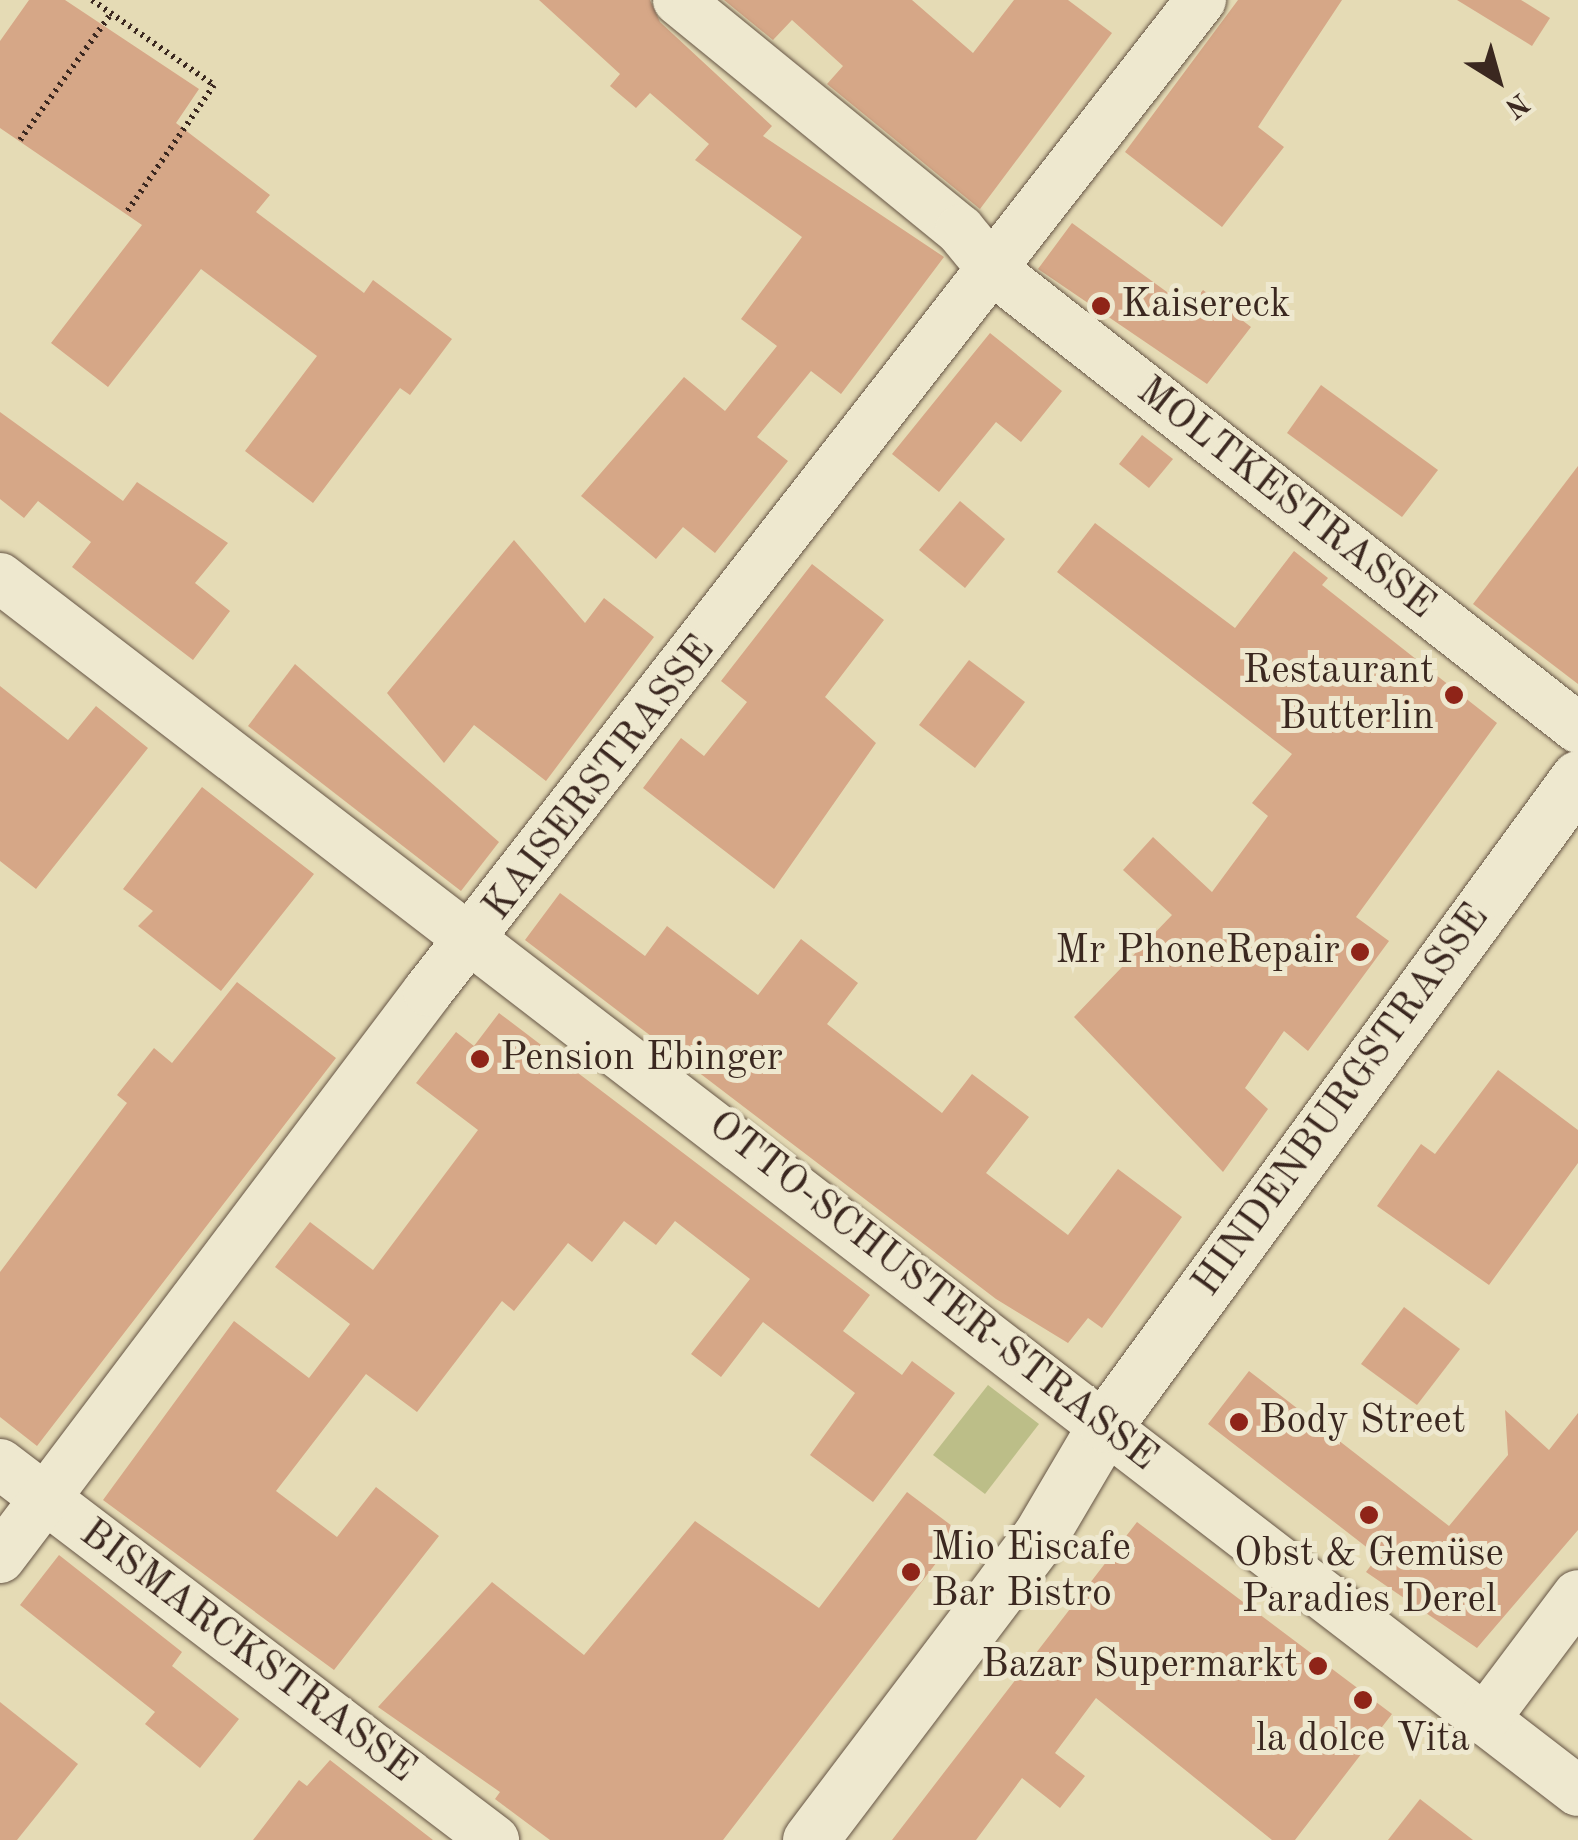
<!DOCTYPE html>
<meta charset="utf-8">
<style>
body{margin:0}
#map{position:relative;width:1578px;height:1840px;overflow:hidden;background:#e5dbb5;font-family:"Old Standard TT",serif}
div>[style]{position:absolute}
.green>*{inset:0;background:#bcbe88}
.building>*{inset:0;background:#d6a787}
.path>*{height:6px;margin-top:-3px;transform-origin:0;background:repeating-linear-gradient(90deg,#3b2820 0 2.5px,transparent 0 7.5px)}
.roads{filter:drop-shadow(0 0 2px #665545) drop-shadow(0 0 2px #665545)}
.minor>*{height:50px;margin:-25px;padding:0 25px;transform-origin:25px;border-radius:25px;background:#eee8cf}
.secondary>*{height:55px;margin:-27.5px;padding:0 27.5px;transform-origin:27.5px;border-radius:27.5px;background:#eee8cf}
.dots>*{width:28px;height:28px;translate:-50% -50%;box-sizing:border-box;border:5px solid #eee8cf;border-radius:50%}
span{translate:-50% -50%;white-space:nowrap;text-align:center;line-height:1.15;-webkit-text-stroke:10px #eee8cf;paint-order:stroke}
.poi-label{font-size:40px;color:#3b2820}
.left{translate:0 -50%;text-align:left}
.right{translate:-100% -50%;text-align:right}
.street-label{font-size:40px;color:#3b2820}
.north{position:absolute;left:1448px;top:30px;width:100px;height:100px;-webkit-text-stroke:8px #eee8cf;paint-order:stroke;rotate:143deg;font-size:28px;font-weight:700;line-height:40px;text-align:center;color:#3b2820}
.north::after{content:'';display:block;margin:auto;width:35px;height:45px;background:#3b2820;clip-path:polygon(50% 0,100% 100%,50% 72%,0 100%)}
</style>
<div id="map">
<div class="green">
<div style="clip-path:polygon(988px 1385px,1039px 1424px,985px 1494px,933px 1455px)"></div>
</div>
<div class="building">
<div style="clip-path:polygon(29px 0,65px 0,199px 89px,176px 123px,270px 195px,256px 212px,364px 293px,373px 280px,452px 339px,410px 395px,400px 388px,313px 503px,245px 451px,317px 356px,201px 269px,108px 387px,51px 343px,142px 225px,0 128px,0 41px)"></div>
<div style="clip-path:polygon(539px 0,650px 0,660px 22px,772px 126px,763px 136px,944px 257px,841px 394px,811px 371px,757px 437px,788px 461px,715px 553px,683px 527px,656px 559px,581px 496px,684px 377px,725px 411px,777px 346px,741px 319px,802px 237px,695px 160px,709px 144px,650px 93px,636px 108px,610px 86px,620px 74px)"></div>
<div style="clip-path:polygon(724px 0,912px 0,973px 53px,1014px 0,1068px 0,1112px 33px,980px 209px,827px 84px,843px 66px,792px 20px,773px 40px)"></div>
<div style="clip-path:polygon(1238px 0,1342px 0,1258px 127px,1284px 147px,1222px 227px,1125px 152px)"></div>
<div style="clip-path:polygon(1457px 0,1521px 0,1550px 18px,1532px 46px)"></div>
<div style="clip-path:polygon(1072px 223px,1189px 308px,1203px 290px,1251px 327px,1207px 384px,1038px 269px)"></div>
<div style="clip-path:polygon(990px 333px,1062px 391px,1021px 442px,996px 422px,939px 492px,892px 454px)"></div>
<div style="clip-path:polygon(1321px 385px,1438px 470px,1402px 517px,1287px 433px)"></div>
<div style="clip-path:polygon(0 412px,123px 501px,137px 482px,228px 543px,195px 583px,230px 611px,193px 660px,72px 567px,91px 542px,38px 501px,24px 518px,0 499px)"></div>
<div style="clip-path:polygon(1142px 435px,1173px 459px,1149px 488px,1119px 464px)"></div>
<div style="clip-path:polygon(1578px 466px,1578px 684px,1473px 604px)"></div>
<div style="clip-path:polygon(960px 501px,1005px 539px,965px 588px,919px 550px)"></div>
<div style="clip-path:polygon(1095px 523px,1235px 628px,1294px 551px,1328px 578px,1322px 585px,1497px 723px,1356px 917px,1389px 941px,1308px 1051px,1284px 1031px,1245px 1088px,1268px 1109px,1223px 1172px,1074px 1017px,1172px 915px,1123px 870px,1153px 837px,1212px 892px,1268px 816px,1252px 803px,1292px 754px,1057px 572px)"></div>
<div style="clip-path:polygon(514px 540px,585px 623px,604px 598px,654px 637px,546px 781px,474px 725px,444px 763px,387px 693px)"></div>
<div style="clip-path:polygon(812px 564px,884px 620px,825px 697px,876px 743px,774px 889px,643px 788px,681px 738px,704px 756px,747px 702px,721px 681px)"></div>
<div style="clip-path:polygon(969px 660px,1025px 702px,975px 768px,919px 725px)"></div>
<div style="clip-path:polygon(295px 664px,499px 842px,461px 891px,248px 726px)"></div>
<div style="clip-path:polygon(0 686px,68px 740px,96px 706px,148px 748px,36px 889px,0 861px)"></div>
<div style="clip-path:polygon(202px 787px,314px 874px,221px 991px,138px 926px,153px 911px,123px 889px)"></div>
<div style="clip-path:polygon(560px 893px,645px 956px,667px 926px,758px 995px,801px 939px,858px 983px,827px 1024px,942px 1113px,972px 1074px,1029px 1117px,986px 1173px,1068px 1235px,1118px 1169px,1182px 1217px,1102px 1328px,1088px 1318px,1068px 1343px,996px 1299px,525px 940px)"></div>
<div style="clip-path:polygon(237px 982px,336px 1058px,37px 1446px,0 1417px,0 1272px,127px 1103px,117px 1095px,154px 1048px,172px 1063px)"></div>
<div style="clip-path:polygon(499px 1013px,870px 1295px,843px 1331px,902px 1375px,912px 1361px,955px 1393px,873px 1502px,810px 1455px,855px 1393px,763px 1322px,721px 1377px,691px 1354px,750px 1279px,675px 1221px,656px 1245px,624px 1221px,592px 1262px,568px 1243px,514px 1311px,502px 1301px,417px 1412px,366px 1374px,276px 1491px,337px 1537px,376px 1487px,439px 1536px,334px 1670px,103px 1500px,234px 1321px,309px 1378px,350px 1324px,275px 1267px,310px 1222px,373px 1270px,478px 1130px,416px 1083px,456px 1032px,474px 1046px)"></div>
<div style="clip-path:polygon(1498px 1070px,1578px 1130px,1578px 1163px,1489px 1285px,1377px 1206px,1421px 1144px,1435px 1154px)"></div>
<div style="clip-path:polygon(1404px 1307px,1460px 1349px,1417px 1405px,1361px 1364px)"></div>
<div style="clip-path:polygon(1249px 1371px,1449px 1526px,1508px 1455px,1505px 1410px,1549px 1450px,1578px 1413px,1578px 1530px,1477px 1648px,1366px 1572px,1378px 1556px,1208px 1424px)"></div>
<div style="clip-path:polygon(907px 1492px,960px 1532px,723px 1840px,550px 1840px,495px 1799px,500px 1792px,378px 1707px,492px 1582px,584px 1655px,695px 1521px,819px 1608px)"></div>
<div style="clip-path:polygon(1137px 1522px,1392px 1714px,1295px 1840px,1272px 1840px,1096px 1698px,1055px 1753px,1085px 1776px,1060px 1808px,1022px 1778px,976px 1840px,892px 1840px)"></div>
<div style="clip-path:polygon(59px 1555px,182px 1652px,172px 1666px,239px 1719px,200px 1768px,145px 1724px,155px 1712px,20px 1605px)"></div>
<div style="clip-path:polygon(0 1702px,78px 1764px,17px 1840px,0 1840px)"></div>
<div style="clip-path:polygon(330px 1760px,433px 1840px,253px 1840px,299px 1780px,307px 1786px)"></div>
<div style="clip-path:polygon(1420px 1799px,1473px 1840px,1388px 1840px)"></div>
</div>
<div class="path">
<div style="left:92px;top:0;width:149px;rotate:34.9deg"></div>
<div style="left:214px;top:85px;width:155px;rotate:124.5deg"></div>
<div style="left:20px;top:140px;width:155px;rotate:-54.2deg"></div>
</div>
<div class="roads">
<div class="minor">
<div style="left:678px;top:0;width:364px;rotate:39.2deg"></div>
<div style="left:960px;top:230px;width:52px;rotate:50.5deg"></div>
<div style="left:993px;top:270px;width:743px;rotate:38.06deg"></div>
<div style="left:0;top:578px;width:1990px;rotate:37.55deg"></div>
<div style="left:0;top:1464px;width:621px;rotate:37.28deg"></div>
<div style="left:0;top:1558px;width:710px;rotate:-52.95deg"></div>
<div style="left:428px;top:991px;width:1257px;rotate:-52.05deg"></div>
<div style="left:1484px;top:1720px;width:156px;rotate:-53.1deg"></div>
</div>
<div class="secondary">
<div style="left:810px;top:1840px;width:381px;rotate:-52.9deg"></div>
<div style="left:1040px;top:1536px;width:130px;rotate:-59.5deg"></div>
<div style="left:1106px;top:1424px;width:800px;rotate:-53.85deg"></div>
</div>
</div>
<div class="dots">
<div style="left:1101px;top:306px;background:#8f2418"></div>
<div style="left:1454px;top:695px;background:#8f2418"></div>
<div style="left:1360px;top:952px;background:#8f2418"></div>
<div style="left:480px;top:1059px;background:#8f2418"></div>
<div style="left:1239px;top:1422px;background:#8f2418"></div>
<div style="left:1369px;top:1515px;background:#8f2418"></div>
<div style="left:911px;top:1572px;background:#8f2418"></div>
<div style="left:1318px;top:1666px;background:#8f2418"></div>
<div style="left:1363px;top:1700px;background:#8f2418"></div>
</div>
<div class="poi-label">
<span class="left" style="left:1121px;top:306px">Kaisereck</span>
<span class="right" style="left:1434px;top:695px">Restaurant<br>Butterlin</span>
<span class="right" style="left:1340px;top:952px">Mr PhoneRepair</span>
<span class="left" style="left:500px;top:1059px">Pension Ebinger</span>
<span class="left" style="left:1259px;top:1422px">Body Street</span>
<span class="left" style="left:931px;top:1572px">Mio Eiscafe<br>Bar Bistro</span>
<span style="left:1369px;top:1578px">Obst &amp; Gemüse<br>Paradies Derel</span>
<span class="right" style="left:1298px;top:1666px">Bazar Supermarkt</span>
<span style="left:1363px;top:1740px">la dolce Vita</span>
</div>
<div class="street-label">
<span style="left:1285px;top:499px;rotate:38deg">MOLTKESTRASSE</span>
<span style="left:600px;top:779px;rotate:-52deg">KAISERSTRASSE</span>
<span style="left:1342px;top:1101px;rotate:-54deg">HINDENBURGSTRASSE</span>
<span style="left:932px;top:1292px;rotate:38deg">OTTO-SCHUSTER-STRASSE</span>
<span style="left:247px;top:1652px;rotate:37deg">BISMARCKSTRASSE</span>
</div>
<div class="north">N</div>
</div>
